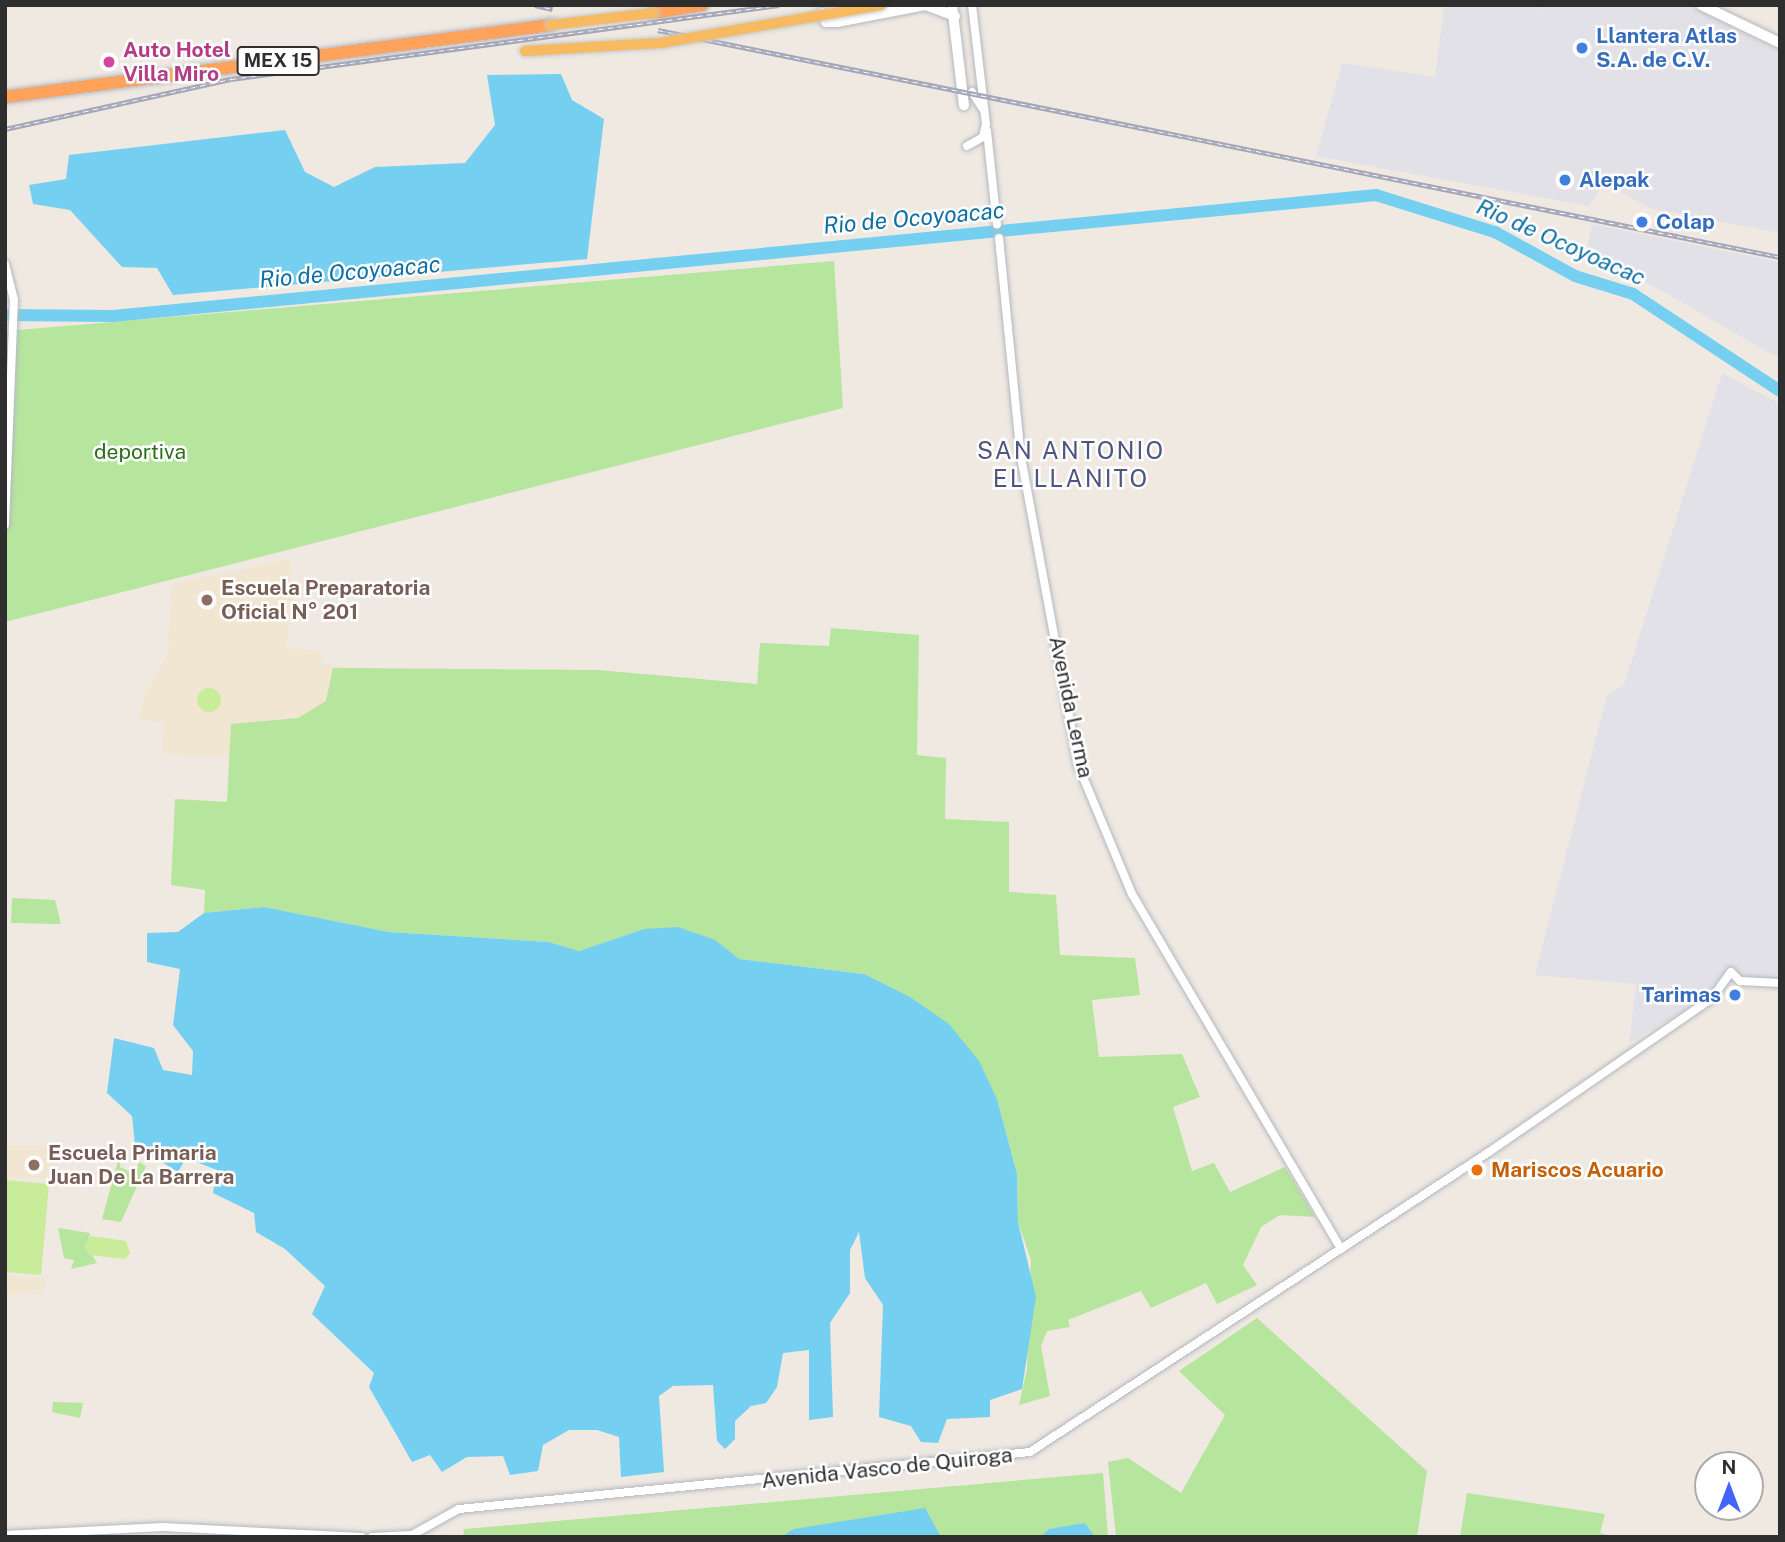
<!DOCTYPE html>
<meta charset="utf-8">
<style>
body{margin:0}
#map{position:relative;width:1785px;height:1542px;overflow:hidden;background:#efe9e1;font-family:"Public Sans",sans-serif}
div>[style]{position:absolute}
.industrial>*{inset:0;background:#e3e1e8}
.education>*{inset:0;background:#f0e6d1}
.green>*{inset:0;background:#b6e59e}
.pitch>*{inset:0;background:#c9ec9a}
.round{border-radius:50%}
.water>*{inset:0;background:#75cff0}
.river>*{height:12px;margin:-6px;padding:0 6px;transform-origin:6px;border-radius:6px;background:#75cff0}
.roads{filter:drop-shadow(0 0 2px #b4b7c1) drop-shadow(0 0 2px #b4b7c1)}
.tertiary>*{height:8px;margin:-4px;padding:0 4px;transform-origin:4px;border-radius:4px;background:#fff}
.secondary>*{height:10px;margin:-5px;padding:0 5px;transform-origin:5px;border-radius:5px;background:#fff}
.motorway>*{height:12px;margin:-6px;padding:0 6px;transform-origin:6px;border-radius:6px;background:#ffa35c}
.rail>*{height:4.5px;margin-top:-2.25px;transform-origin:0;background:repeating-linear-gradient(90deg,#fff 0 5px,#a3a6b8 0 10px);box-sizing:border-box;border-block:2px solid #a3a6b8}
.bridges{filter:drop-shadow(0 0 2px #c9c9c9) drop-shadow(0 0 2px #c9c9c9)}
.trunk-bridge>*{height:10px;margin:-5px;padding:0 5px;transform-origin:5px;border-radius:5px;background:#f8ba60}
.dots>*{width:19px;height:19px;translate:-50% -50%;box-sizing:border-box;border:4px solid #fff;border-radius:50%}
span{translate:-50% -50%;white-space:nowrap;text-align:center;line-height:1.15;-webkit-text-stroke:5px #fff;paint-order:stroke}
.shield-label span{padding:2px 5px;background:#fff;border:2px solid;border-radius:5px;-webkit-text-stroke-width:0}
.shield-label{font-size:19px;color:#2e2e2e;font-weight:700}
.shop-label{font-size:21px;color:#366cbe;font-weight:700}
.left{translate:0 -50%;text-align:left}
.right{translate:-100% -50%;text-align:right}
.hotel-label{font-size:21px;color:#b23c85;font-weight:700}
.park-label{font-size:21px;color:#2c6e1b}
.education-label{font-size:21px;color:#785e54;font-weight:700}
.street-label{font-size:21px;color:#2e2e2e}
.food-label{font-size:21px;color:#c56008;font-weight:700}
.water-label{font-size:23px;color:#0d6fa3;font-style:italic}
.quarter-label{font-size:24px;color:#4d5680;letter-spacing:2px}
.frame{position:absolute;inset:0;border:7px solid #2e2e2e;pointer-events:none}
.north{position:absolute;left:1694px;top:1451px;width:70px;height:70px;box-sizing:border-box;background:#fff;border:2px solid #ababab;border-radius:50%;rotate:0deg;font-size:19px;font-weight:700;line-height:28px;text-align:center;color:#2e2e2e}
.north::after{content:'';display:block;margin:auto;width:24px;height:32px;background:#4264fb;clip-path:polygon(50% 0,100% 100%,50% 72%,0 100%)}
</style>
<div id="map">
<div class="industrial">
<div style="clip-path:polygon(1539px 5px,1543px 19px,1540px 5px,1687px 5px,1780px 51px,1780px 233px,1649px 208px,1605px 182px,1589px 206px,1316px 156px,1342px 63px,1435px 77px,1444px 7px)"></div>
<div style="clip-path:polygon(1592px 224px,1780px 262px,1780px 359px,1657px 288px,1585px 259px)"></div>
<div style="clip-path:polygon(1722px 373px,1780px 404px,1780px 979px,1738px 979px,1629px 1043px,1636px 984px,1535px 975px,1607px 695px,1624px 685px)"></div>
</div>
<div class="education">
<div style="clip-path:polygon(290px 559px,293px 601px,285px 648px,320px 651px,321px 665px,348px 666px,346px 720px,415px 878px,175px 799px,227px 802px,229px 758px,163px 754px,164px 721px,140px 720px,143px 699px,168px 654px,172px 584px)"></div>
<div style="clip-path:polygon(5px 1146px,54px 1146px,55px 1178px,5px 1177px)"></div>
<div style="clip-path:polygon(5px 1276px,45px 1278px,44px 1294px,5px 1293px)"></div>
</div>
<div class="green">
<div style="clip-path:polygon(834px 261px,843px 408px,5px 622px,6px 331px)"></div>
<div style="clip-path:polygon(831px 628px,919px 635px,917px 755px,946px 758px,945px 819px,1009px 822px,1009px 892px,1056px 895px,1060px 955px,1135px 958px,1140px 995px,1092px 1000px,1099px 1057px,1182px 1054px,1200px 1097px,1173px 1107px,1192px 1171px,1214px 1163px,1230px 1192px,1285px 1167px,1315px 1217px,1280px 1215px,1261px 1227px,1243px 1265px,1257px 1285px,1217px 1304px,1206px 1283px,1151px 1308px,1141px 1291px,1068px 1320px,1070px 1327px,1047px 1331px,1041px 1346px,1050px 1396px,1019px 1405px,1027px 1369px,1031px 1260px,1018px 1222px,1017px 1174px,997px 1099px,864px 974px,739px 959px,644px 929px,579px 951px,549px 942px,389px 932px,264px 907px,204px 913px,205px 890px,171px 885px,175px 799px,227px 802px,231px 724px,298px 718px,326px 701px,333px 668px,598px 670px,757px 684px,760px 643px,829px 646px)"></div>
<div style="clip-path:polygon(12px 898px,55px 900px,61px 924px,11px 923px)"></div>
<div style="clip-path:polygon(120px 1154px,120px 1167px,134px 1174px,139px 1162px,146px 1166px,121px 1222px,102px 1219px)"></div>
<div style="clip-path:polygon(58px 1228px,90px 1233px,86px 1246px,97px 1263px,71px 1269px,74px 1260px,64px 1258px)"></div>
<div style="clip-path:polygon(1257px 1318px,1427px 1471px,1417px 1537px,1116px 1537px,1108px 1462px,1128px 1458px,1181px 1493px,1225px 1415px,1179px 1371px)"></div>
<div style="clip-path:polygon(53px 1402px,83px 1403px,80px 1418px,52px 1412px)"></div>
<div style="clip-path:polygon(1103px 1473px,1108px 1537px,463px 1537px,464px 1529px)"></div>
<div style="clip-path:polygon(1467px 1493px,1605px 1514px,1600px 1533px,1614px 1537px,1460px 1537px)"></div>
</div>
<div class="pitch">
<div class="round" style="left:197px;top:688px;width:24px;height:24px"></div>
<div style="clip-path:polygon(5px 1180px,49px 1184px,41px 1275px,5px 1272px)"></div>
<div style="clip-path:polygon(90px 1236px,126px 1241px,130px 1253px,125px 1259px,89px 1255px,84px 1246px)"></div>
</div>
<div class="water">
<div style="clip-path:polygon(561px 74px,572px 100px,604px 119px,587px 259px,173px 295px,157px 268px,122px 267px,70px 210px,33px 204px,29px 185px,66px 179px,69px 155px,285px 130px,305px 172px,334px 187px,375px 167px,465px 163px,495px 125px,487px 75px)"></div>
<div style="clip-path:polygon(264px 907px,389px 932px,549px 942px,579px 951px,644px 929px,678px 927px,715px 940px,739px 959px,864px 974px,910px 997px,949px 1024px,979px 1061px,997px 1099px,1017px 1174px,1018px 1222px,1036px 1297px,1022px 1389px,990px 1400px,990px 1417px,947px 1419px,938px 1443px,921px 1442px,911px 1426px,879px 1417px,883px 1305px,865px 1278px,859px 1232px,850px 1250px,850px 1293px,830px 1323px,833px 1417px,809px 1420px,809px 1350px,783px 1353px,777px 1387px,766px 1403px,751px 1406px,735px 1421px,735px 1439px,725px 1449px,717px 1441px,713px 1385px,673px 1386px,659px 1396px,664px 1472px,621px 1477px,619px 1437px,597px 1430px,569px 1430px,543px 1445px,538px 1471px,510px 1475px,503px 1456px,467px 1457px,442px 1472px,430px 1455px,412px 1462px,369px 1387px,374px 1373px,312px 1314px,325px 1286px,285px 1249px,256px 1232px,254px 1213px,213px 1193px,217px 1170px,186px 1158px,178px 1172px,135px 1145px,132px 1116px,107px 1093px,114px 1038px,154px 1048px,163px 1070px,192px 1075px,193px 1051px,173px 1025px,180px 969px,147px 962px,147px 933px,178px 932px,204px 913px)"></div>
<div style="clip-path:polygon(925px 1508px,941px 1537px,781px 1537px,794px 1529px)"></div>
<div style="clip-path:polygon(1085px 1523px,1095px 1537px,1041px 1537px,1049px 1529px)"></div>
</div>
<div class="river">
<div style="left:5px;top:315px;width:108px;rotate:0.5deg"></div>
<div style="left:113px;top:316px;width:1269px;rotate:-5.47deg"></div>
<div style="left:1376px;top:195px;width:125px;rotate:17.3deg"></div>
<div style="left:1495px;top:232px;width:91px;rotate:28.8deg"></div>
<div style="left:1575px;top:276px;width:61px;rotate:17.2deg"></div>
<div style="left:1633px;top:294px;width:176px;rotate:33.4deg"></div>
</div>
<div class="roads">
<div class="tertiary">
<div style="left:972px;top:92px;width:20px;rotate:57deg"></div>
<div style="left:987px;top:131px;width:94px;rotate:83.9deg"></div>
<div style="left:967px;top:146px;width:18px;rotate:-29deg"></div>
<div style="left:983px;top:137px;width:13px;rotate:-77deg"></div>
<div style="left:986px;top:124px;width:120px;rotate:-96.7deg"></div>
<div style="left:999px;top:238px;width:220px;rotate:84.3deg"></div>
<div style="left:1021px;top:457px;width:313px;rotate:79.5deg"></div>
<div style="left:1078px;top:765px;width:140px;rotate:67.3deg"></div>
<div style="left:1132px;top:894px;width:412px;rotate:59.5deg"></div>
<div style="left:5px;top:264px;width:37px;rotate:76deg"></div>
<div style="left:14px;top:300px;width:225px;rotate:92.3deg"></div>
<div style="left:5px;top:1535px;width:158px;rotate:-2.9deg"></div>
<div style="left:163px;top:1527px;width:199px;rotate:2.9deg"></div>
<div style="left:372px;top:1537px;width:40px;rotate:-2.9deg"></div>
<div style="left:412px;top:1535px;width:54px;rotate:-29deg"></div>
<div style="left:459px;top:1509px;width:574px;rotate:-5.7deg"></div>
<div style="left:1030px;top:1452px;width:548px;rotate:-33.17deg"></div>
<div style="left:1489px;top:1152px;width:271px;rotate:-34.6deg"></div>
<div style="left:1712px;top:998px;width:32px;rotate:-54deg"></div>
<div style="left:1731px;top:972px;width:13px;rotate:45deg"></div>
<div style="left:1740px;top:981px;width:40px;rotate:2.9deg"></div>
</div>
<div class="secondary">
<div style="left:952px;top:5px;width:101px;rotate:83.2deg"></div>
<div style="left:1701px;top:5px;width:88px;rotate:25.7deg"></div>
<div style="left:822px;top:13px;width:10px;rotate:66deg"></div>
<div style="left:826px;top:22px;width:11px"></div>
<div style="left:837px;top:22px;width:91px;rotate:-10.8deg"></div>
<div style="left:926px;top:5px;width:31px;rotate:21deg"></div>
</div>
<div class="motorway">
<div style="left:653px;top:13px;width:50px;rotate:-9.3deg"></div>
<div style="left:5px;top:97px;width:551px;rotate:-7.51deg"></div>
</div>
</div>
<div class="rail">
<div style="left:535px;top:5px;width:18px;rotate:13deg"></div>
<div style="left:658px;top:30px;width:1145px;rotate:11.44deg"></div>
<div style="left:5px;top:129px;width:231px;rotate:-12.5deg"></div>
<div style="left:231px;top:79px;width:553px;rotate:-7.69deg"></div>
</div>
<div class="bridges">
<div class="trunk-bridge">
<div style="left:551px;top:25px;width:103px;rotate:-6.7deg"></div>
<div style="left:525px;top:51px;width:136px;rotate:-3.4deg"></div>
<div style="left:661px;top:43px;width:223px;rotate:-9.8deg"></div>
</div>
</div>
<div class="dots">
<div style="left:1582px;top:48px;background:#3f7fe0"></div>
<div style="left:109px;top:62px;background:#d1479c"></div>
<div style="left:1565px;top:180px;background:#3f7fe0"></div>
<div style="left:1642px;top:222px;background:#3f7fe0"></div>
<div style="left:207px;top:600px;background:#8d6e63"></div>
<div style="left:1735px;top:995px;background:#3f7fe0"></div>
<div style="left:34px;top:1165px;background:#8d6e63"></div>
<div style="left:1477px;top:1170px;background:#e8710a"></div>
</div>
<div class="shield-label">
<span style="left:278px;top:61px">MEX 15</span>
</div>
<div class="shop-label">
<span class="left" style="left:1596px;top:48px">Llantera Atlas<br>S.A. de C.V.</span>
<span class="left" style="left:1579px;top:180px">Alepak</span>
<span class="left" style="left:1656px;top:222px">Colap</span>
<span class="right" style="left:1721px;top:995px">Tarimas</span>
</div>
<div class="hotel-label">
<span class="left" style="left:123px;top:62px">Auto Hotel<br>Villa Miro</span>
</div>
<div class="park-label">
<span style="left:140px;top:452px">deportiva</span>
</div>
<div class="education-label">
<span class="left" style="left:221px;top:600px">Escuela Preparatoria<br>Oficial N° 201</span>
<span class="left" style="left:48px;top:1165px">Escuela Primaria<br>Juan De La Barrera</span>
</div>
<div class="street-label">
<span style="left:1071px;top:707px;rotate:78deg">Avenida Lerma</span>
<span style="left:887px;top:1468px;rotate:-6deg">Avenida Vasco de Quiroga</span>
</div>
<div class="food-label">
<span class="left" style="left:1491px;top:1170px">Mariscos Acuario</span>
</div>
<div class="water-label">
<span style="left:914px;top:218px;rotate:-5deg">Rio de Ocoyoacac</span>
<span style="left:1561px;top:242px;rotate:24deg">Rio de Ocoyoacac</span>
<span style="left:350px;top:272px;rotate:-5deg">Rio de Ocoyoacac</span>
</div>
<div class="quarter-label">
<span style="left:1071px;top:465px">SAN ANTONIO<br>EL LLANITO</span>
</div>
<div class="frame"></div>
<div class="north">N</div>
</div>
